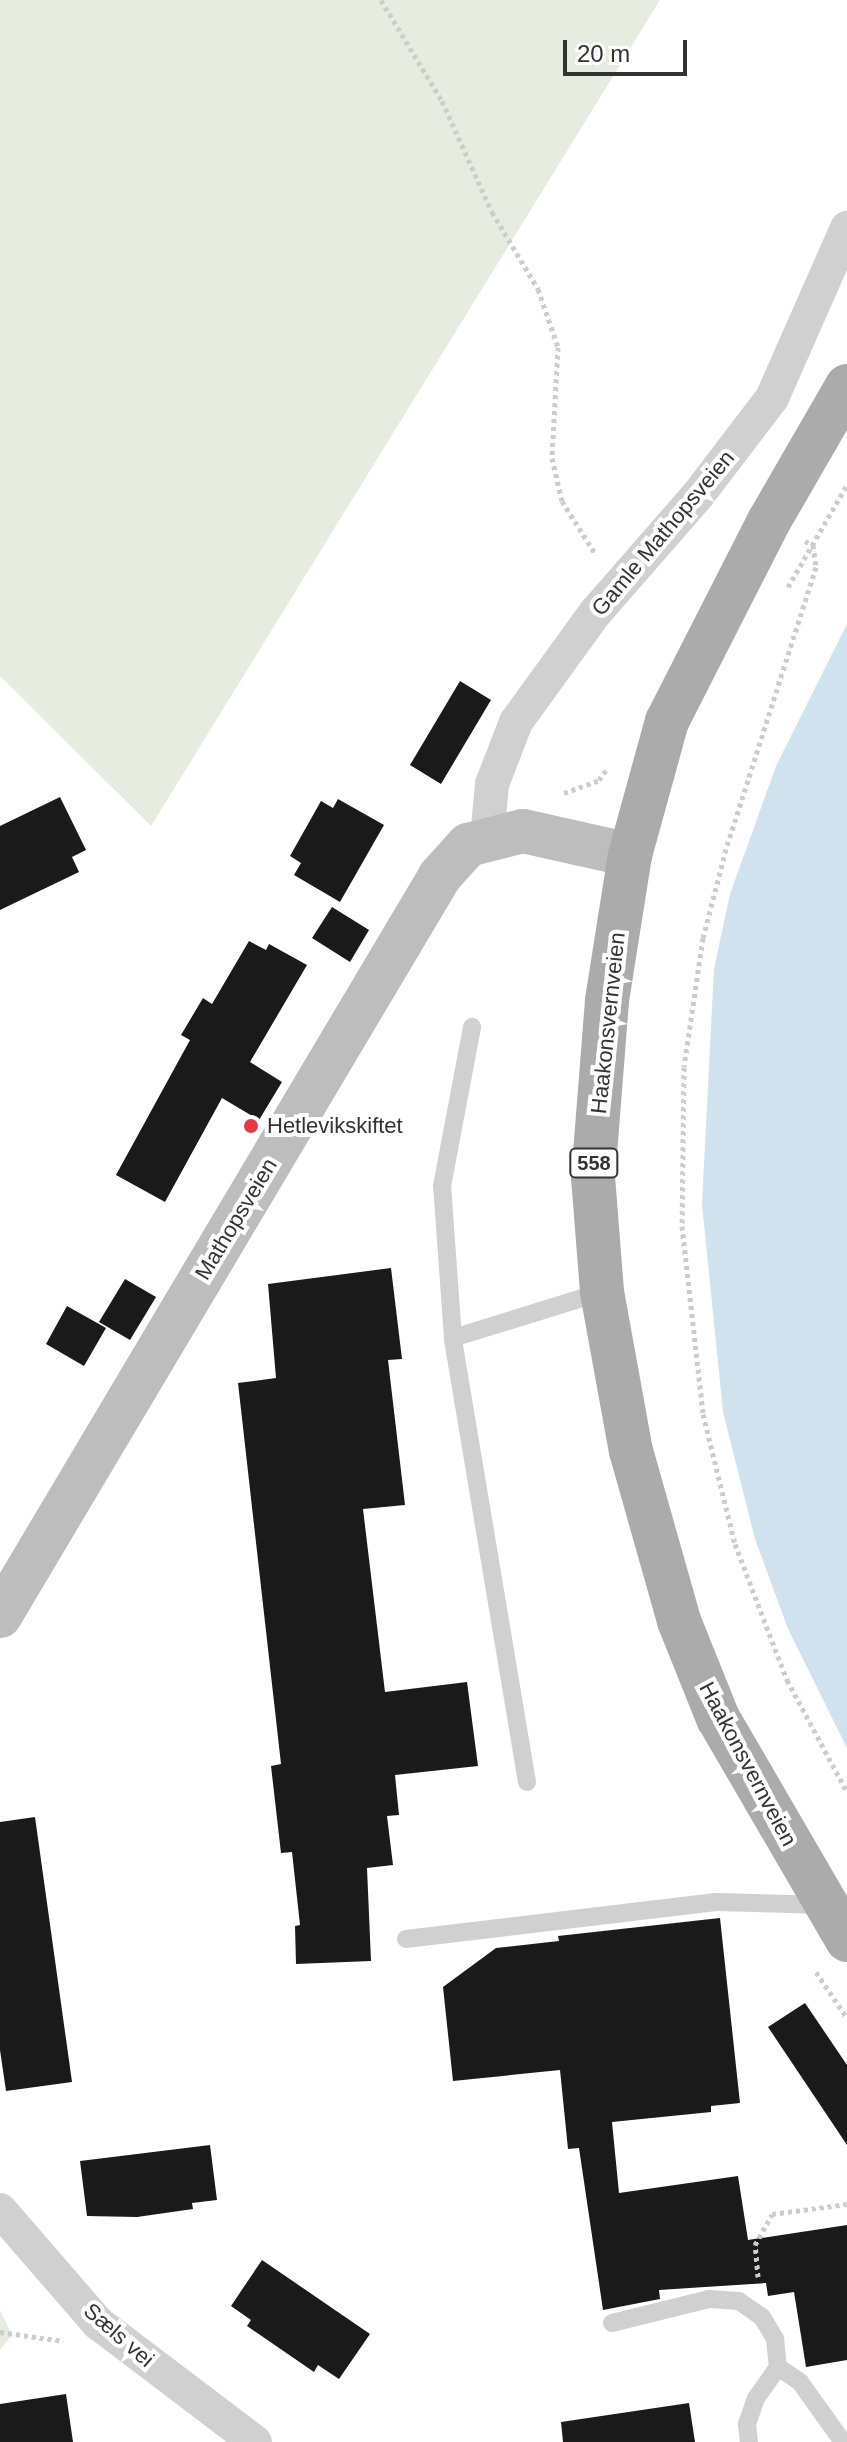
<!DOCTYPE html>
<meta charset="utf-8">
<style>
body{margin:0}
#map{position:relative;width:847px;height:2442px;overflow:hidden;background:#fff;font-family:Helvetica,sans-serif}
div>[style]{position:absolute}
.green>*{inset:0;background:#e6ecdf}
.water>*{inset:0;background:#cfe2ee}
.building>*{inset:0;background:#1a1a1a}
.path>*{height:5px;margin-top:-2.5px;transform-origin:0;background:repeating-linear-gradient(90deg,#cdcdcd 0 4px,transparent 0 8px)}
.lane>*{height:18px;margin:-9px;padding:0 9px;transform-origin:9px;border-radius:9px;background:#d0d0d0}
.street>*{height:34px;margin:-17px;padding:0 17px;transform-origin:17px;border-radius:17px;background:#d0d0d0}
.secondary>*{height:44px;margin:-22px;padding:0 22px;transform-origin:22px;border-radius:22px;background:#bdbdbd}
.primary>*{height:44px;margin:-22px;padding:0 22px;transform-origin:22px;border-radius:22px;background:#ababab}
.dots>*{width:22px;height:22px;translate:-50% -50%;box-sizing:border-box;border:4px solid #fff;border-radius:50%}
span{translate:-50% -50%;white-space:nowrap;text-align:center;line-height:1.15;-webkit-text-stroke:8px #fff;paint-order:stroke}
.shield-label span{padding:2px 6px;background:#fff;border:2px solid;border-radius:6px;-webkit-text-stroke-width:0}
.shield-label{font-size:20px;color:#333;font-weight:700}
.street-label{font-size:22px;color:#333}
.poi-label{font-size:22px;color:#333}
.left{translate:0 -50%;text-align:left}
.scale{position:absolute;left:563px;top:40px;width:124px;height:36px;box-sizing:border-box;border:4px solid #333;border-top:0;padding-left:10px;font-size:24px;line-height:28px;white-space:nowrap;color:#333;-webkit-text-stroke:6px #fff;paint-order:stroke}
</style>
<div id="map">
<div class="green">
<div style="clip-path:polygon(0 0,660px 0,151px 826px,0 676px)"></div>
<div style="clip-path:polygon(0 2310px,12px 2335px,0 2350px)"></div>
</div>
<div class="water">
<div style="clip-path:polygon(847px 624px,847px 1748px,788px 1629px,755px 1539px,723px 1412px,702px 1204px,714px 969px,730px 894px,776px 766px)"></div>
</div>
<div class="building">
<div style="clip-path:polygon(460px 681px,491px 700px,441px 784px,410px 765px)"></div>
<div style="clip-path:polygon(60px 797px,86px 850px,72px 857px,79px 872px,0 910px,0 826px)"></div>
<div style="clip-path:polygon(338px 799px,384px 825px,340px 902px,294px 875px,301px 863px,290px 856px,321px 801px,333px 808px)"></div>
<div style="clip-path:polygon(332px 907px,369px 930px,350px 962px,312px 938px)"></div>
<div style="clip-path:polygon(249px 941px,266px 950px,269px 944px,307px 965px,250px 1062px,282px 1082px,259px 1120px,222px 1098px,165px 1202px,116px 1175px,190px 1040px,181px 1035px,203px 998px,212px 1004px)"></div>
<div style="clip-path:polygon(391px 1268px,402px 1359px,388px 1360px,405px 1505px,363px 1509px,385px 1692px,467px 1682px,478px 1766px,395px 1775px,399px 1815px,387px 1816px,393px 1865px,367px 1868px,371px 1961px,296px 1964px,295px 1926px,300px 1925px,292px 1852px,281px 1853px,271px 1766px,281px 1764px,238px 1383px,276px 1378px,268px 1284px)"></div>
<div style="clip-path:polygon(125px 1279px,156px 1297px,130px 1340px,99px 1322px)"></div>
<div style="clip-path:polygon(67px 1306px,106px 1328px,84px 1366px,46px 1344px)"></div>
<div style="clip-path:polygon(35px 1817px,72px 2082px,6px 2091px,0 2050px,0 1822px)"></div>
<div style="clip-path:polygon(720px 1918px,740px 2103px,711px 2106px,711px 2112px,612px 2122px,619px 2193px,738px 2176px,748px 2240px,847px 2225px,847px 2360px,806px 2367px,794px 2292px,768px 2296px,766px 2283px,659px 2290px,660px 2299px,603px 2310px,579px 2148px,568px 2149px,560px 2070px,453px 2081px,443px 1987px,496px 1948px,559px 1941px,558px 1936px)"></div>
<div style="clip-path:polygon(805px 2003px,847px 2065px,847px 2145px,768px 2027px)"></div>
<div style="clip-path:polygon(210px 2145px,217px 2200px,192px 2203px,193px 2209px,137px 2217px,87px 2216px,80px 2161px)"></div>
<div style="clip-path:polygon(262px 2260px,370px 2334px,339px 2379px,318px 2365px,314px 2372px,247px 2326px,251px 2320px,231px 2306px)"></div>
<div style="clip-path:polygon(66px 2394px,73px 2442px,0 2442px,0 2404px)"></div>
<div style="clip-path:polygon(689px 2403px,695px 2442px,563px 2442px,561px 2422px)"></div>
</div>
<div class="path">
<div style="left:381px;top:0;width:118px;rotate:58.9deg"></div>
<div style="left:442px;top:101px;width:122px;rotate:65.8deg"></div>
<div style="left:492px;top:212px;width:90px;rotate:59.1deg"></div>
<div style="left:538px;top:289px;width:61px;rotate:71deg"></div>
<div style="left:558px;top:347px;width:111px;rotate:93.1deg"></div>
<div style="left:552px;top:458px;width:44px;rotate:76.9deg"></div>
<div style="left:562px;top:501px;width:64px;rotate:57.8deg"></div>
<div style="left:805px;top:541px;width:9px;rotate:27deg"></div>
<div style="left:813px;top:545px;width:22px;rotate:82deg"></div>
<div style="left:816px;top:567px;width:296px;rotate:107.7deg"></div>
<div style="left:726px;top:849px;width:92px;rotate:104.5deg"></div>
<div style="left:703px;top:938px;width:130px;rotate:98.4deg"></div>
<div style="left:684px;top:1067px;width:159px;rotate:90.7deg"></div>
<div style="left:682px;top:1226px;width:189px;rotate:83.6deg"></div>
<div style="left:703px;top:1414px;width:134px;rotate:76.2deg"></div>
<div style="left:735px;top:1544px;width:146px;rotate:69.1deg"></div>
<div style="left:787px;top:1680px;width:127px;rotate:61.8deg"></div>
<div style="left:788px;top:587px;width:118px;rotate:-60deg"></div>
<div style="left:564px;top:793px;width:37px;rotate:-20deg"></div>
<div style="left:599px;top:780px;width:12px;rotate:-55deg"></div>
<div style="left:816px;top:1972px;width:55px;rotate:56deg"></div>
<div style="left:758px;top:2277px;width:32px;rotate:-95deg"></div>
<div style="left:755px;top:2245px;width:35px;rotate:-61deg"></div>
<div style="left:772px;top:2214px;width:76px;rotate:-7.6deg"></div>
<div style="left:0;top:2332px;width:64px;rotate:8.1deg"></div>
</div>
<div class="lane">
<div style="left:453px;top:1338px;width:152px;rotate:-94.1deg"></div>
<div style="left:442px;top:1186px;width:162px;rotate:-79.3deg"></div>
<div style="left:527px;top:1782px;width:450px;rotate:-99.5deg"></div>
<div style="left:453px;top:1338px;width:156px;rotate:-17.2deg"></div>
<div style="left:406px;top:1939px;width:312px;rotate:-6.8deg"></div>
<div style="left:716px;top:1902px;width:109px;rotate:1.6deg"></div>
<div style="left:612px;top:2323px;width:100px;rotate:-13.9deg"></div>
<div style="left:709px;top:2299px;width:30px;rotate:4deg"></div>
<div style="left:739px;top:2301px;width:28px;rotate:35deg"></div>
<div style="left:762px;top:2317px;width:26px;rotate:59deg"></div>
<div style="left:775px;top:2339px;width:28px;rotate:84deg"></div>
<div style="left:778px;top:2367px;width:38px;rotate:125deg"></div>
<div style="left:756px;top:2398px;width:28px;rotate:109deg"></div>
<div style="left:747px;top:2424px;width:18px;rotate:84deg"></div>
<div style="left:778px;top:2367px;width:27px;rotate:34deg"></div>
<div style="left:800px;top:2382px;width:74px;rotate:54.4deg"></div>
</div>
<div class="street">
<div style="left:487px;top:838px;width:54px;rotate:-84.7deg"></div>
<div style="left:492px;top:784px;width:66px;rotate:-68.8deg"></div>
<div style="left:516px;top:722px;width:135px;rotate:-54.1deg"></div>
<div style="left:595px;top:613px;width:157px;rotate:-48.9deg"></div>
<div style="left:698px;top:495px;width:122px;rotate:-52.7deg"></div>
<div style="left:772px;top:398px;width:186px;rotate:-66.2deg"></div>
<div style="left:0;top:2210px;width:150px;rotate:49.1deg"></div>
<div style="left:98px;top:2323px;width:197px;rotate:37.2deg"></div>
</div>
<div class="secondary">
<div style="left:0;top:1616px;width:861px;rotate:-59.26deg"></div>
<div style="left:440px;top:876px;width:42px;rotate:-47.9deg"></div>
<div style="left:468px;top:845px;width:57px;rotate:-14.3deg"></div>
<div style="left:523px;top:831px;width:110px;rotate:12.6deg"></div>
</div>
<div class="primary">
<div style="left:847px;top:386px;width:156px;rotate:120deg"></div>
<div style="left:769px;top:521px;width:225px;rotate:117deg"></div>
<div style="left:667px;top:721px;width:139px;rotate:105.4deg"></div>
<div style="left:630px;top:855px;width:148px;rotate:99deg"></div>
<div style="left:607px;top:1001px;width:177px;rotate:94.5deg"></div>
<div style="left:593px;top:1177px;width:115px;rotate:85.5deg"></div>
<div style="left:602px;top:1292px;width:162px;rotate:79.7deg"></div>
<div style="left:631px;top:1451px;width:177px;rotate:74.2deg"></div>
<div style="left:679px;top:1621px;width:105px;rotate:68.1deg"></div>
<div style="left:718px;top:1718px;width:257px;rotate:59.8deg"></div>
</div>
<div class="dots">
<div style="left:251px;top:1126px;background:#e63946"></div>
</div>
<div class="shield-label">
<span style="left:594px;top:1163px">558</span>
</div>
<div class="street-label">
<span style="left:663px;top:533px;rotate:-50deg">Gamle Mathopsveien</span>
<span style="left:608px;top:1023px;rotate:-84deg">Haakonsvernveien</span>
<span style="left:236px;top:1219px;rotate:-59deg">Mathopsveien</span>
<span style="left:748px;top:1764px;rotate:62deg">Haakonsvernveien</span>
<span style="left:119px;top:2335px;rotate:41deg">Sæls vei</span>
</div>
<div class="poi-label">
<span class="left" style="left:267px;top:1126px">Hetlevikskiftet</span>
</div>
<div class="scale">20 m</div>
</div>
